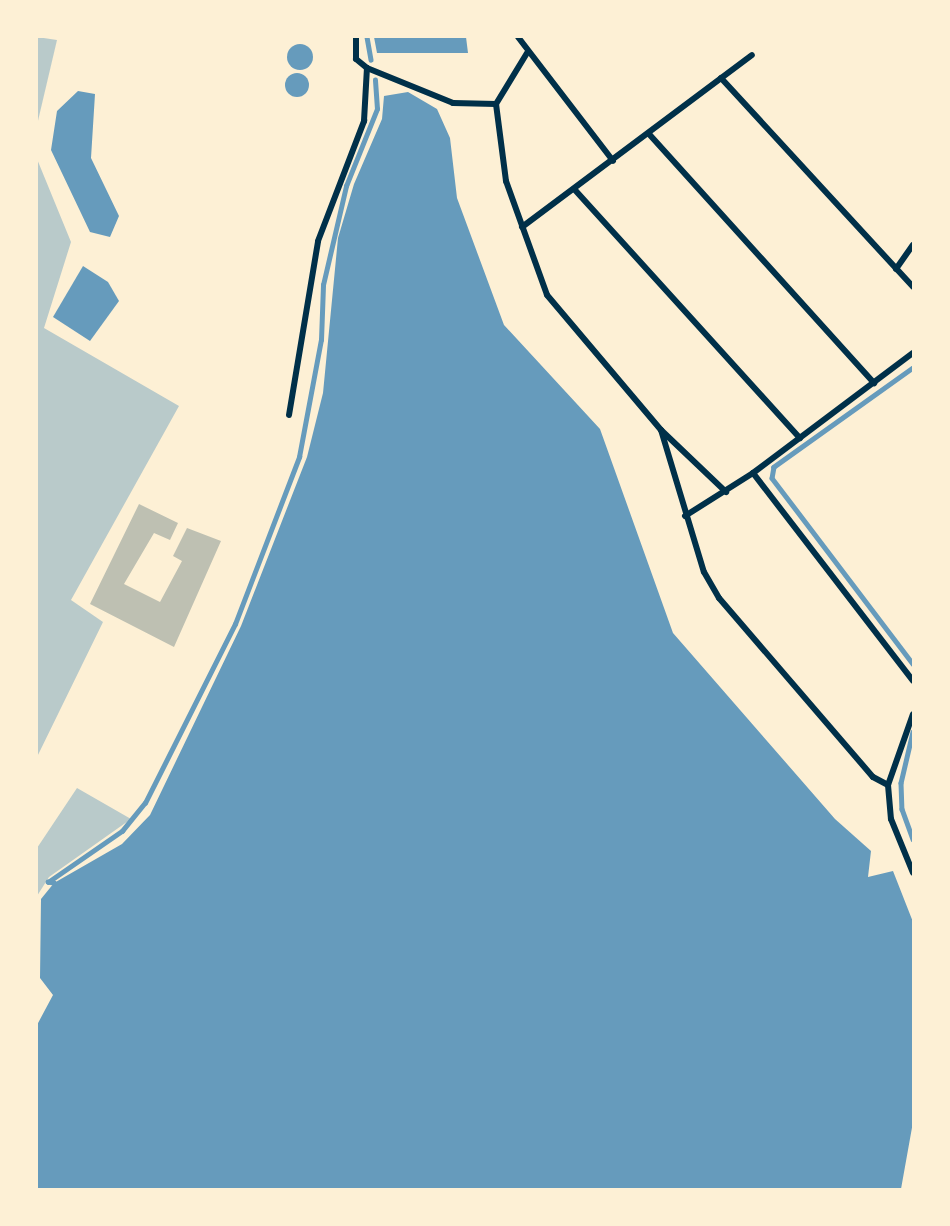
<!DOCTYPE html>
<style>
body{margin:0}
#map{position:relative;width:950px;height:1226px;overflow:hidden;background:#fdf0d5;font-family:"Source Sans 3",sans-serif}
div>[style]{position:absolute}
.green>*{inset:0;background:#b9caca}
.water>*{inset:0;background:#669bbc}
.round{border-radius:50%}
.stream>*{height:4.5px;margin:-2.25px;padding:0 2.25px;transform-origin:2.25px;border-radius:2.25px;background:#669bbc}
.building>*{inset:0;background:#bec0b2}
.minor>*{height:6px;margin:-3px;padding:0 3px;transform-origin:3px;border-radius:3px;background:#003049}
span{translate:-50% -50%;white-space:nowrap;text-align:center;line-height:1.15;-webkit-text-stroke:5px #fdf0d5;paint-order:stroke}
.frame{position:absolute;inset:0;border:38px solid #fdf0d5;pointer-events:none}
</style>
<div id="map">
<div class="green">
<div style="clip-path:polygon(37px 37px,57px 40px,37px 125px)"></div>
<div style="clip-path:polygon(37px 159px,71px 242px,44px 328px,179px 406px,71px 600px,103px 622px,37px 757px)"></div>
<div style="clip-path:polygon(77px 788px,131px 819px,49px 877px,37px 896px,37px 848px)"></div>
</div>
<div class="water">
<div style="clip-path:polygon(374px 37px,466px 37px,468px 53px,377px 53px)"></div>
<div class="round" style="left:287px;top:44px;width:26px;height:26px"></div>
<div class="round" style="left:285px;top:73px;width:24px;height:24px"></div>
<div style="clip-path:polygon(78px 91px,95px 94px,91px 158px,119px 216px,110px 237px,90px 232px,51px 150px,57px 111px)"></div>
<div style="clip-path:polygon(408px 92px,437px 109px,450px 138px,457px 198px,504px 325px,600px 429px,673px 633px,835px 819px,871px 851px,868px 877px,893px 871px,913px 922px,913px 1122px,901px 1189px,37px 1189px,37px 1025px,53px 995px,40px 978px,41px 899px,54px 883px,122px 844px,150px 815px,241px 626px,307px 457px,323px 393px,338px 238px,354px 184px,382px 119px,384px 96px)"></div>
<div style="clip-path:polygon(83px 266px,108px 282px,119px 301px,90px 341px,53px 317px)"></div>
</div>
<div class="stream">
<div style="left:367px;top:37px;width:23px;rotate:80deg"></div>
<div style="left:913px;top:368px;width:171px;rotate:144.5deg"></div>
<div style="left:774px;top:467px;width:11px;rotate:100deg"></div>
<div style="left:772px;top:478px;width:233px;rotate:52.8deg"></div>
<div style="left:913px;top:732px;width:52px;rotate:103.2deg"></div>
<div style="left:901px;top:783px;width:26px;rotate:88deg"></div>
<div style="left:902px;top:809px;width:32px;rotate:70deg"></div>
<div style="left:54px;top:883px;width:6px;rotate:-171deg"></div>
<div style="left:48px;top:882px;width:90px;rotate:-34.6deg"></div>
<div style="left:122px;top:831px;width:36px;rotate:-51deg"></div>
<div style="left:145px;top:803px;width:200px;rotate:-63.3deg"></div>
<div style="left:235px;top:624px;width:179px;rotate:-69deg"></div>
<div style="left:299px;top:457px;width:119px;rotate:-79.4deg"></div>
<div style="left:321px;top:340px;width:55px;rotate:-87.9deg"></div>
<div style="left:323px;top:285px;width:102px;rotate:-76.9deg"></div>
<div style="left:346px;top:186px;width:83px;rotate:-68.1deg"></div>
<div style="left:377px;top:109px;width:29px;rotate:-94deg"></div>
</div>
<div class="building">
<div style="clip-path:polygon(139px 504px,178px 523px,170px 540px,154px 533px,124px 584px,160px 602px,182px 561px,173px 556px,187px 528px,221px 541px,174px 647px,90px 604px)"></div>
</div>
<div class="minor">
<div style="left:356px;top:37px;width:22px;rotate:90deg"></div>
<div style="left:356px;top:59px;width:14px;rotate:39deg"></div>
<div style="left:367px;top:68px;width:93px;rotate:22.1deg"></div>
<div style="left:453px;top:103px;width:43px;rotate:1.3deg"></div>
<div style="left:496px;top:104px;width:60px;rotate:-58.7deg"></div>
<div style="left:518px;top:37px;width:156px;rotate:52.5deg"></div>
<div style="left:721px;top:78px;width:284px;rotate:47.4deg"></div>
<div style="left:496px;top:104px;width:78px;rotate:82.6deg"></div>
<div style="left:506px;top:181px;width:121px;rotate:70.2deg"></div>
<div style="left:547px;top:295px;width:177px;rotate:49.8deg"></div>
<div style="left:661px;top:430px;width:148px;rotate:73.2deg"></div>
<div style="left:704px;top:572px;width:30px;rotate:60deg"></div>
<div style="left:719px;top:598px;width:236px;rotate:49.3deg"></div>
<div style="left:873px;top:777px;width:17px;rotate:28deg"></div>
<div style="left:888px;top:785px;width:34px;rotate:85deg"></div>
<div style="left:891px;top:819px;width:58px;rotate:67.8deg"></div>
<div style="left:649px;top:134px;width:336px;rotate:47.9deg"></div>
<div style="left:575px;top:190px;width:335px;rotate:47.8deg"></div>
<div style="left:522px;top:227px;width:287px;rotate:-36.8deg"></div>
<div style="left:896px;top:269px;width:29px;rotate:-55deg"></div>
<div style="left:289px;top:415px;width:176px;rotate:-80.5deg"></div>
<div style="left:318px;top:241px;width:129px;rotate:-69deg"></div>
<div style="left:364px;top:121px;width:53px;rotate:-86.8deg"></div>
<div style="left:661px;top:430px;width:90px;rotate:43.6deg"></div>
<div style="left:753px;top:473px;width:262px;rotate:52.4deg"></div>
<div style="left:685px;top:516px;width:80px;rotate:-32.3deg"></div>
<div style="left:753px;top:473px;width:200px;rotate:-36.9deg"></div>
<div style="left:888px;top:785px;width:75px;rotate:-70.6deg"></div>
</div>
<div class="frame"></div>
</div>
